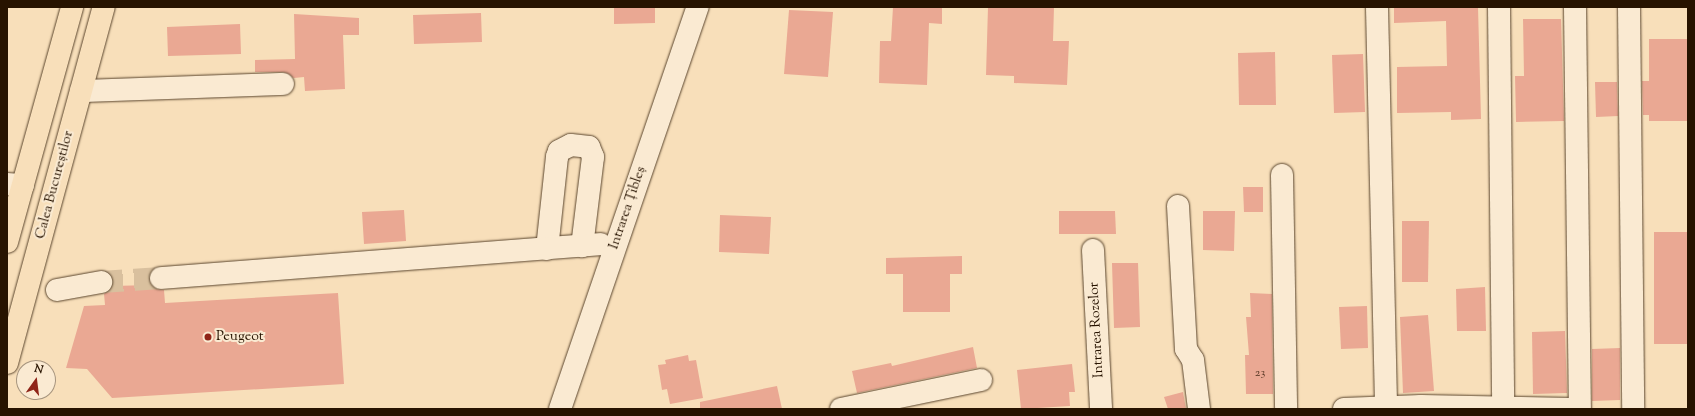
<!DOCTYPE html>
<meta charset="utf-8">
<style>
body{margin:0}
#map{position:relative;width:1695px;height:416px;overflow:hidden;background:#f8dfba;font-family:"Sorts Mill Goudy",serif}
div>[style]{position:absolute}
.building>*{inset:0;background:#eaa893}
.minor-tunnel>*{height:22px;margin-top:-11px;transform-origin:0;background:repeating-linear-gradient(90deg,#d9c09e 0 22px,transparent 0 33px)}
.roads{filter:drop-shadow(0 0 1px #5b462e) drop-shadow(0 0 1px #5b462e)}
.minor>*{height:22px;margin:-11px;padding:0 11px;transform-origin:11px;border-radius:11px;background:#faead2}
.highway>*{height:22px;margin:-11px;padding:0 11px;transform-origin:11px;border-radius:11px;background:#f8dfba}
.dots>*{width:11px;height:11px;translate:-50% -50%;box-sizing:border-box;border:2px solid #faead2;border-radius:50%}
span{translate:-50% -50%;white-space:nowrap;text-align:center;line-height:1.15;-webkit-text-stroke:4px #faead2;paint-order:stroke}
.number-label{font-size:12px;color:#583825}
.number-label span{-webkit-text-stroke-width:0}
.street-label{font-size:14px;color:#271300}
.poi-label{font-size:14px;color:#271300}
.left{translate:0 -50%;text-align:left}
.frame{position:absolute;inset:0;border:8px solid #271300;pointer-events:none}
.north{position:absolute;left:16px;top:360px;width:40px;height:40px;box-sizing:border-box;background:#faead2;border:1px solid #a6947e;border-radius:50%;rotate:14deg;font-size:11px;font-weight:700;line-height:16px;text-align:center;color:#271300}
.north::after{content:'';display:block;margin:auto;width:14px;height:18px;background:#8f2418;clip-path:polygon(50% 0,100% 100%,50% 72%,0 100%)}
</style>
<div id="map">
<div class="building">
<div style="clip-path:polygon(614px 7px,655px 7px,655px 23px,614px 24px)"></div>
<div style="clip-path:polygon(893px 7px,942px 7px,942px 24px,929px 23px,927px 85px,879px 83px,880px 41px,891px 41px)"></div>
<div style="clip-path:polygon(988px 7px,1054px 7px,1053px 41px,1069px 41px,1067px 85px,1014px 83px,1014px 76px,986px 75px)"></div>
<div style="clip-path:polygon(1394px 7px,1478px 7px,1481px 119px,1451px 120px,1451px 112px,1397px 113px,1397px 67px,1447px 66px,1446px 21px,1394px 23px)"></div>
<div style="clip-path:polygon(789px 10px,833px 12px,828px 77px,784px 74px)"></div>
<div style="clip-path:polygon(481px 13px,482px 42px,414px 44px,413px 15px)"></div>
<div style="clip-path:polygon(294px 14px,359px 18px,359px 35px,343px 35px,345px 89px,305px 91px,304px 77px,294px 78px,283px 72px,255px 72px,255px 60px,295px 59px)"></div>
<div style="clip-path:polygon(1523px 19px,1561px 19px,1564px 121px,1516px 122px,1515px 76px,1524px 76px)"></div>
<div style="clip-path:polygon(240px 24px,241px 54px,168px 56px,167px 27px)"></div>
<div style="clip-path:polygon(1649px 39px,1688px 39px,1688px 121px,1649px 121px,1649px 115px,1643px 115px,1642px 81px,1649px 81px)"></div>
<div style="clip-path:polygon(1275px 52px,1276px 105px,1239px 105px,1238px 53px)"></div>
<div style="clip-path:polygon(1363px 54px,1365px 112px,1334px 113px,1332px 55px)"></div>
<div style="clip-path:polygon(1595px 82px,1617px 82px,1618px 116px,1596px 117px)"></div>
<div style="clip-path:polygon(1243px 187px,1263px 187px,1263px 212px,1244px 212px)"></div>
<div style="clip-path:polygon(404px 210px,406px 241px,364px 244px,362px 212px)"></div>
<div style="clip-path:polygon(1059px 211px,1115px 211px,1116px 234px,1059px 234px)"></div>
<div style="clip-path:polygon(1203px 211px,1235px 211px,1234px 251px,1203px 250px)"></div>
<div style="clip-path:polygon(720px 215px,771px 217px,769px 254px,719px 252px)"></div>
<div style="clip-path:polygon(1402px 221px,1429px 221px,1428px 282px,1402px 282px)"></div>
<div style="clip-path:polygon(1654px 232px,1688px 232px,1688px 344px,1654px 344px)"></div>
<div style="clip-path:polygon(962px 256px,962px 274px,950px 274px,950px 312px,903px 312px,903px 274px,886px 274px,886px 258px)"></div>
<div style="clip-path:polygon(1112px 263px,1138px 263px,1140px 327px,1114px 328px)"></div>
<div style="clip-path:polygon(151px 285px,156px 289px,164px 290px,165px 303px,338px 293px,344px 384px,112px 398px,87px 369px,66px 368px,84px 306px,105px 305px,104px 294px,113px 286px)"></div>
<div style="clip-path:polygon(1485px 287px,1486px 331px,1457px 331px,1456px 289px)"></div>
<div style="clip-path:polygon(1250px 293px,1272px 294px,1273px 394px,1246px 394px,1245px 355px,1249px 355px,1246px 317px,1251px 317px)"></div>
<div style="clip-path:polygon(1367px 306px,1368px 348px,1341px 349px,1339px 307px)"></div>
<div style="clip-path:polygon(1428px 315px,1434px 391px,1403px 393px,1400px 317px)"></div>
<div style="clip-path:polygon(1565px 331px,1567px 393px,1533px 394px,1532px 332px)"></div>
<div style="clip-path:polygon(973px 347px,977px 368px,857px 393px,852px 371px,891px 363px,892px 366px)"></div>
<div style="clip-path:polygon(1620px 348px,1620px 400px,1592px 401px,1592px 349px)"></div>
<div style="clip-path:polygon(688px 355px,689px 361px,696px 360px,703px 398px,670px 404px,667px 389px,662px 390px,658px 365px,666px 364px,665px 360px)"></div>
<div style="clip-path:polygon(1072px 364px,1075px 392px,1069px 392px,1070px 406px,1021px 409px,1017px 370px)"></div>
<div style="clip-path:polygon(777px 386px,782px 409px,700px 409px,700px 402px)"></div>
<div style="clip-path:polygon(1183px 392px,1186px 409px,1168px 409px,1164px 397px)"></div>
</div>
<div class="minor-tunnel">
<div style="left:101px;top:282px;width:60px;rotate:-3.8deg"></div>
</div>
<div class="roads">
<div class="minor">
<div style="left:1377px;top:7px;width:399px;rotate:88.7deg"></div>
<div style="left:1499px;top:7px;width:402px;rotate:89.4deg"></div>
<div style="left:1575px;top:7px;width:402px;rotate:89.3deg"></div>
<div style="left:1629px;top:7px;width:402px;rotate:89.4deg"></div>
<div style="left:81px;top:91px;width:202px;rotate:-2deg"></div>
<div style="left:1282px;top:175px;width:234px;rotate:89deg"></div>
<div style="left:7px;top:184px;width:16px;rotate:4deg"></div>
<div style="left:1178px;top:206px;width:143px;rotate:86.8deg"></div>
<div style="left:1186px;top:349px;width:13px;rotate:58deg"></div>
<div style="left:1193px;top:360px;width:49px;rotate:83deg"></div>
<div style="left:547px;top:249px;width:93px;rotate:-83.8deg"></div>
<div style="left:557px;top:157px;width:6px;rotate:-72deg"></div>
<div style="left:559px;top:151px;width:13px;rotate:-27deg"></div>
<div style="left:571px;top:145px;width:18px;rotate:6deg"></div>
<div style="left:589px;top:147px;width:11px;rotate:68deg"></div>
<div style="left:593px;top:157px;width:90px;rotate:97deg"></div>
<div style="left:1093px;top:250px;width:159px;rotate:87.1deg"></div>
<div style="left:161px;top:278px;width:441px;rotate:-4.4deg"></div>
<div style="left:57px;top:290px;width:45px;rotate:-10.3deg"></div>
<div style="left:560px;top:409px;width:425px;rotate:-71.1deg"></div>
<div style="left:841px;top:409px;width:143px;rotate:-11.7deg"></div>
<div style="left:1344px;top:409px;width:77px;rotate:-2.2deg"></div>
<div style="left:1421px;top:406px;width:150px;rotate:1.1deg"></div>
</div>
<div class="highway">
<div style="left:7px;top:242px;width:244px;rotate:-74.5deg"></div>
<div style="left:7px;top:363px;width:369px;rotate:-74.8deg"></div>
</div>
</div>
<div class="dots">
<div style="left:208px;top:337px;background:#8f2418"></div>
</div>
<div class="number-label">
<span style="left:1260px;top:374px">23</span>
</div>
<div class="street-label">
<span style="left:55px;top:185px;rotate:-75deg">Calea Bucureștilor</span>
<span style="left:628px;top:208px;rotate:-71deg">Intrarea Țibleș</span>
<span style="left:1097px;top:330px;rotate:-93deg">Intrarea Rozelor</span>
</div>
<div class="poi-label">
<span class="left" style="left:216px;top:337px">Peugeot</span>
</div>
<div class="frame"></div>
<div class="north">N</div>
</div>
